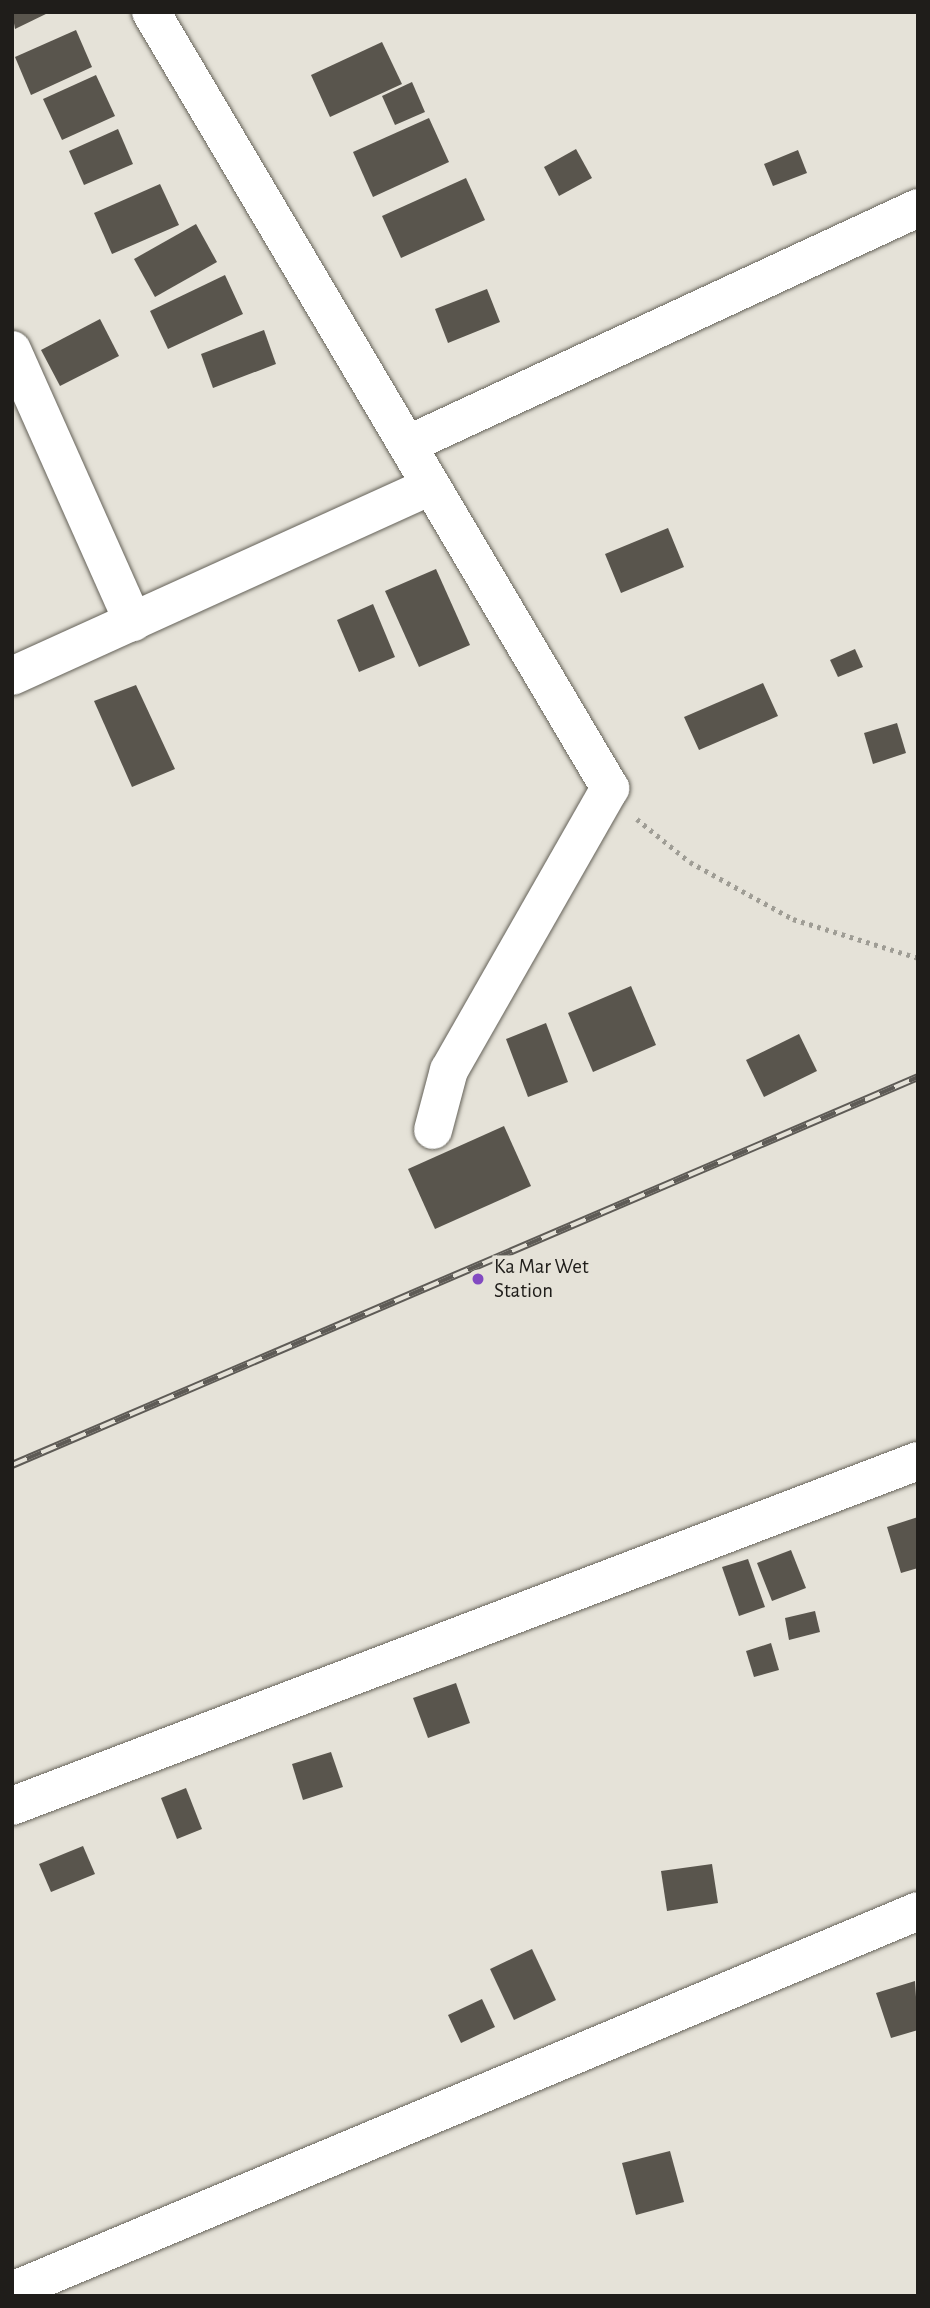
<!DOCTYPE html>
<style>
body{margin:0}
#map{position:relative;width:930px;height:2308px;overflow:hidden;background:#e5e2d8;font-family:"Alegreya Sans",sans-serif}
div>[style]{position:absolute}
.building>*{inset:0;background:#59554d}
.path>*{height:4.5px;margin-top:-2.25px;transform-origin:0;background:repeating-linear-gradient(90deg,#9f9d95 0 3.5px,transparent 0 8.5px)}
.roads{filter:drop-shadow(0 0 2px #656259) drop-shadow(0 0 2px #656259)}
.minor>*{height:38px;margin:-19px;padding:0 19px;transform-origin:19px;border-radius:19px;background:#fff}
.rail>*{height:8px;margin-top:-4px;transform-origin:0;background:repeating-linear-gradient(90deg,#e5e2d8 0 16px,#5e5b56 0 32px);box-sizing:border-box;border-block:2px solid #5e5b56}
.dots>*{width:19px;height:19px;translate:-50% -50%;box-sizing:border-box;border:4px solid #e5e2d8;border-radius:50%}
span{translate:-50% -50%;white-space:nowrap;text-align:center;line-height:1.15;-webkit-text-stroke:7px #e5e2d8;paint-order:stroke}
.poi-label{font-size:21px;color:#1f1d1a}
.left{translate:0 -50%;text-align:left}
.frame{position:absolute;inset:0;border:14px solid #1f1d1a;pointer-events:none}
</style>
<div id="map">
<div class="building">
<div style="clip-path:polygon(12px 12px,50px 12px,15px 29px)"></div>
<div style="clip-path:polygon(76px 30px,92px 67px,31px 95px,15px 57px)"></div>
<div style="clip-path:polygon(382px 42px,402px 84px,330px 117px,311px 75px)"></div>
<div style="clip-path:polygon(96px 75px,115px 116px,62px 140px,43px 99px)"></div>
<div style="clip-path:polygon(412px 82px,425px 112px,395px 125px,382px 96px)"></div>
<div style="clip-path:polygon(429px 118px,449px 162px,373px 197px,353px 152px)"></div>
<div style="clip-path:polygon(118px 129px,133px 164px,84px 185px,69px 151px)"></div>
<div style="clip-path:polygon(576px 149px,592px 178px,559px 196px,544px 167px)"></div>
<div style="clip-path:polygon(798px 150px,807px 173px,773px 186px,764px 164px)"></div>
<div style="clip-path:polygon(466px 178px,485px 220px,401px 258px,382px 216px)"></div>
<div style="clip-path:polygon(160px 184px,179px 225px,112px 254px,94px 213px)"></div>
<div style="clip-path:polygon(196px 224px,217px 262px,155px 297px,134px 259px)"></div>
<div style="clip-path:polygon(225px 275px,243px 314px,168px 349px,150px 311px)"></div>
<div style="clip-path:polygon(487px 289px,500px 322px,448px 343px,435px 309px)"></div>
<div style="clip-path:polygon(100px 319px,119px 356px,60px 386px,41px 350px)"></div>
<div style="clip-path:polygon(264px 330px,276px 364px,213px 388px,201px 354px)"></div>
<div style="clip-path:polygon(668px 528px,684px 567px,621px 593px,605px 554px)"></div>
<div style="clip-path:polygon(436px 569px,470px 645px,419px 667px,385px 591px)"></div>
<div style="clip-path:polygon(373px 604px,395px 657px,359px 672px,337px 620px)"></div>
<div style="clip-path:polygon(855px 649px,863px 667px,838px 677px,830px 660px)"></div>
<div style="clip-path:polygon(763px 683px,778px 716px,699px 750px,684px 717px)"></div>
<div style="clip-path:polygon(136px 685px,175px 769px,132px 787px,94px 701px)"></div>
<div style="clip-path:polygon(897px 723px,906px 753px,873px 764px,864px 733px)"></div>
<div style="clip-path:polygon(631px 986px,656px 1045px,593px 1072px,568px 1013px)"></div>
<div style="clip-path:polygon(546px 1023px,568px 1082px,528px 1097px,506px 1039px)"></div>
<div style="clip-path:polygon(799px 1034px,817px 1071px,764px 1097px,746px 1060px)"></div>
<div style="clip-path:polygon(504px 1126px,531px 1186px,435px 1229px,408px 1169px)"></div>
<div style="clip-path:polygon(918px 1517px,918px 1568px,901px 1573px,887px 1527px)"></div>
<div style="clip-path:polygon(791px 1550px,806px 1588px,772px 1601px,757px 1563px)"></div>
<div style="clip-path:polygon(748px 1559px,765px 1607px,739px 1616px,722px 1567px)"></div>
<div style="clip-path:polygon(815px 1611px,820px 1632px,789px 1640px,785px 1618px)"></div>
<div style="clip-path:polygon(771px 1643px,779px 1670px,754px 1677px,746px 1651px)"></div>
<div style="clip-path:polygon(456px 1683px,470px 1723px,428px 1738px,413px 1698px)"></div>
<div style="clip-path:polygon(331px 1752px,343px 1787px,303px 1800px,292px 1764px)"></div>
<div style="clip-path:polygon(186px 1788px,202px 1829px,177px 1839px,161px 1798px)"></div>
<div style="clip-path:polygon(83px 1846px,95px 1874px,51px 1892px,39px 1864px)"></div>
<div style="clip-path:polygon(712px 1864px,718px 1903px,667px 1911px,661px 1871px)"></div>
<div style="clip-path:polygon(532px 1949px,556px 2000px,514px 2020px,490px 1969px)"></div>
<div style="clip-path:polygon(915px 1981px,918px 2030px,891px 2038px,876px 1993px)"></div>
<div style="clip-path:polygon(482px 1999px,495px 2027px,461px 2043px,448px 2015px)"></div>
<div style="clip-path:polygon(670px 2151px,684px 2202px,636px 2215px,622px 2163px)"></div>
</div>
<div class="path">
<div style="left:637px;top:819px;width:68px;rotate:39.1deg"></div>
<div style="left:690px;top:862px;width:118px;rotate:29deg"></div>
<div style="left:793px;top:919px;width:131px;rotate:17.3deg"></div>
</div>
<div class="roads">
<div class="minor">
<div style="left:151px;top:12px;width:902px;rotate:59.4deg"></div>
<div style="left:610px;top:788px;width:325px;rotate:119.7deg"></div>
<div style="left:449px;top:1070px;width:62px;rotate:104.9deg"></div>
<div style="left:12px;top:350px;width:298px;rotate:66deg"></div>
<div style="left:409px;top:444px;width:561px;rotate:-24.87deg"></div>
<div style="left:12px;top:676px;width:459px;rotate:-24.4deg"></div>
<div style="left:12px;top:1806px;width:969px;rotate:-20.85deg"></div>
<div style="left:12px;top:2291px;width:982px;rotate:-22.75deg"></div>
</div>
</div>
<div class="rail">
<div style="left:12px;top:1465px;width:986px;rotate:-23.18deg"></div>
</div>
<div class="dots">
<div style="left:478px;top:1279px;background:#824ac1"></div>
</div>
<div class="poi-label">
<span class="left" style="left:494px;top:1279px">Ka Mar Wet<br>Station</span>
</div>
<div class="frame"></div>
</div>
